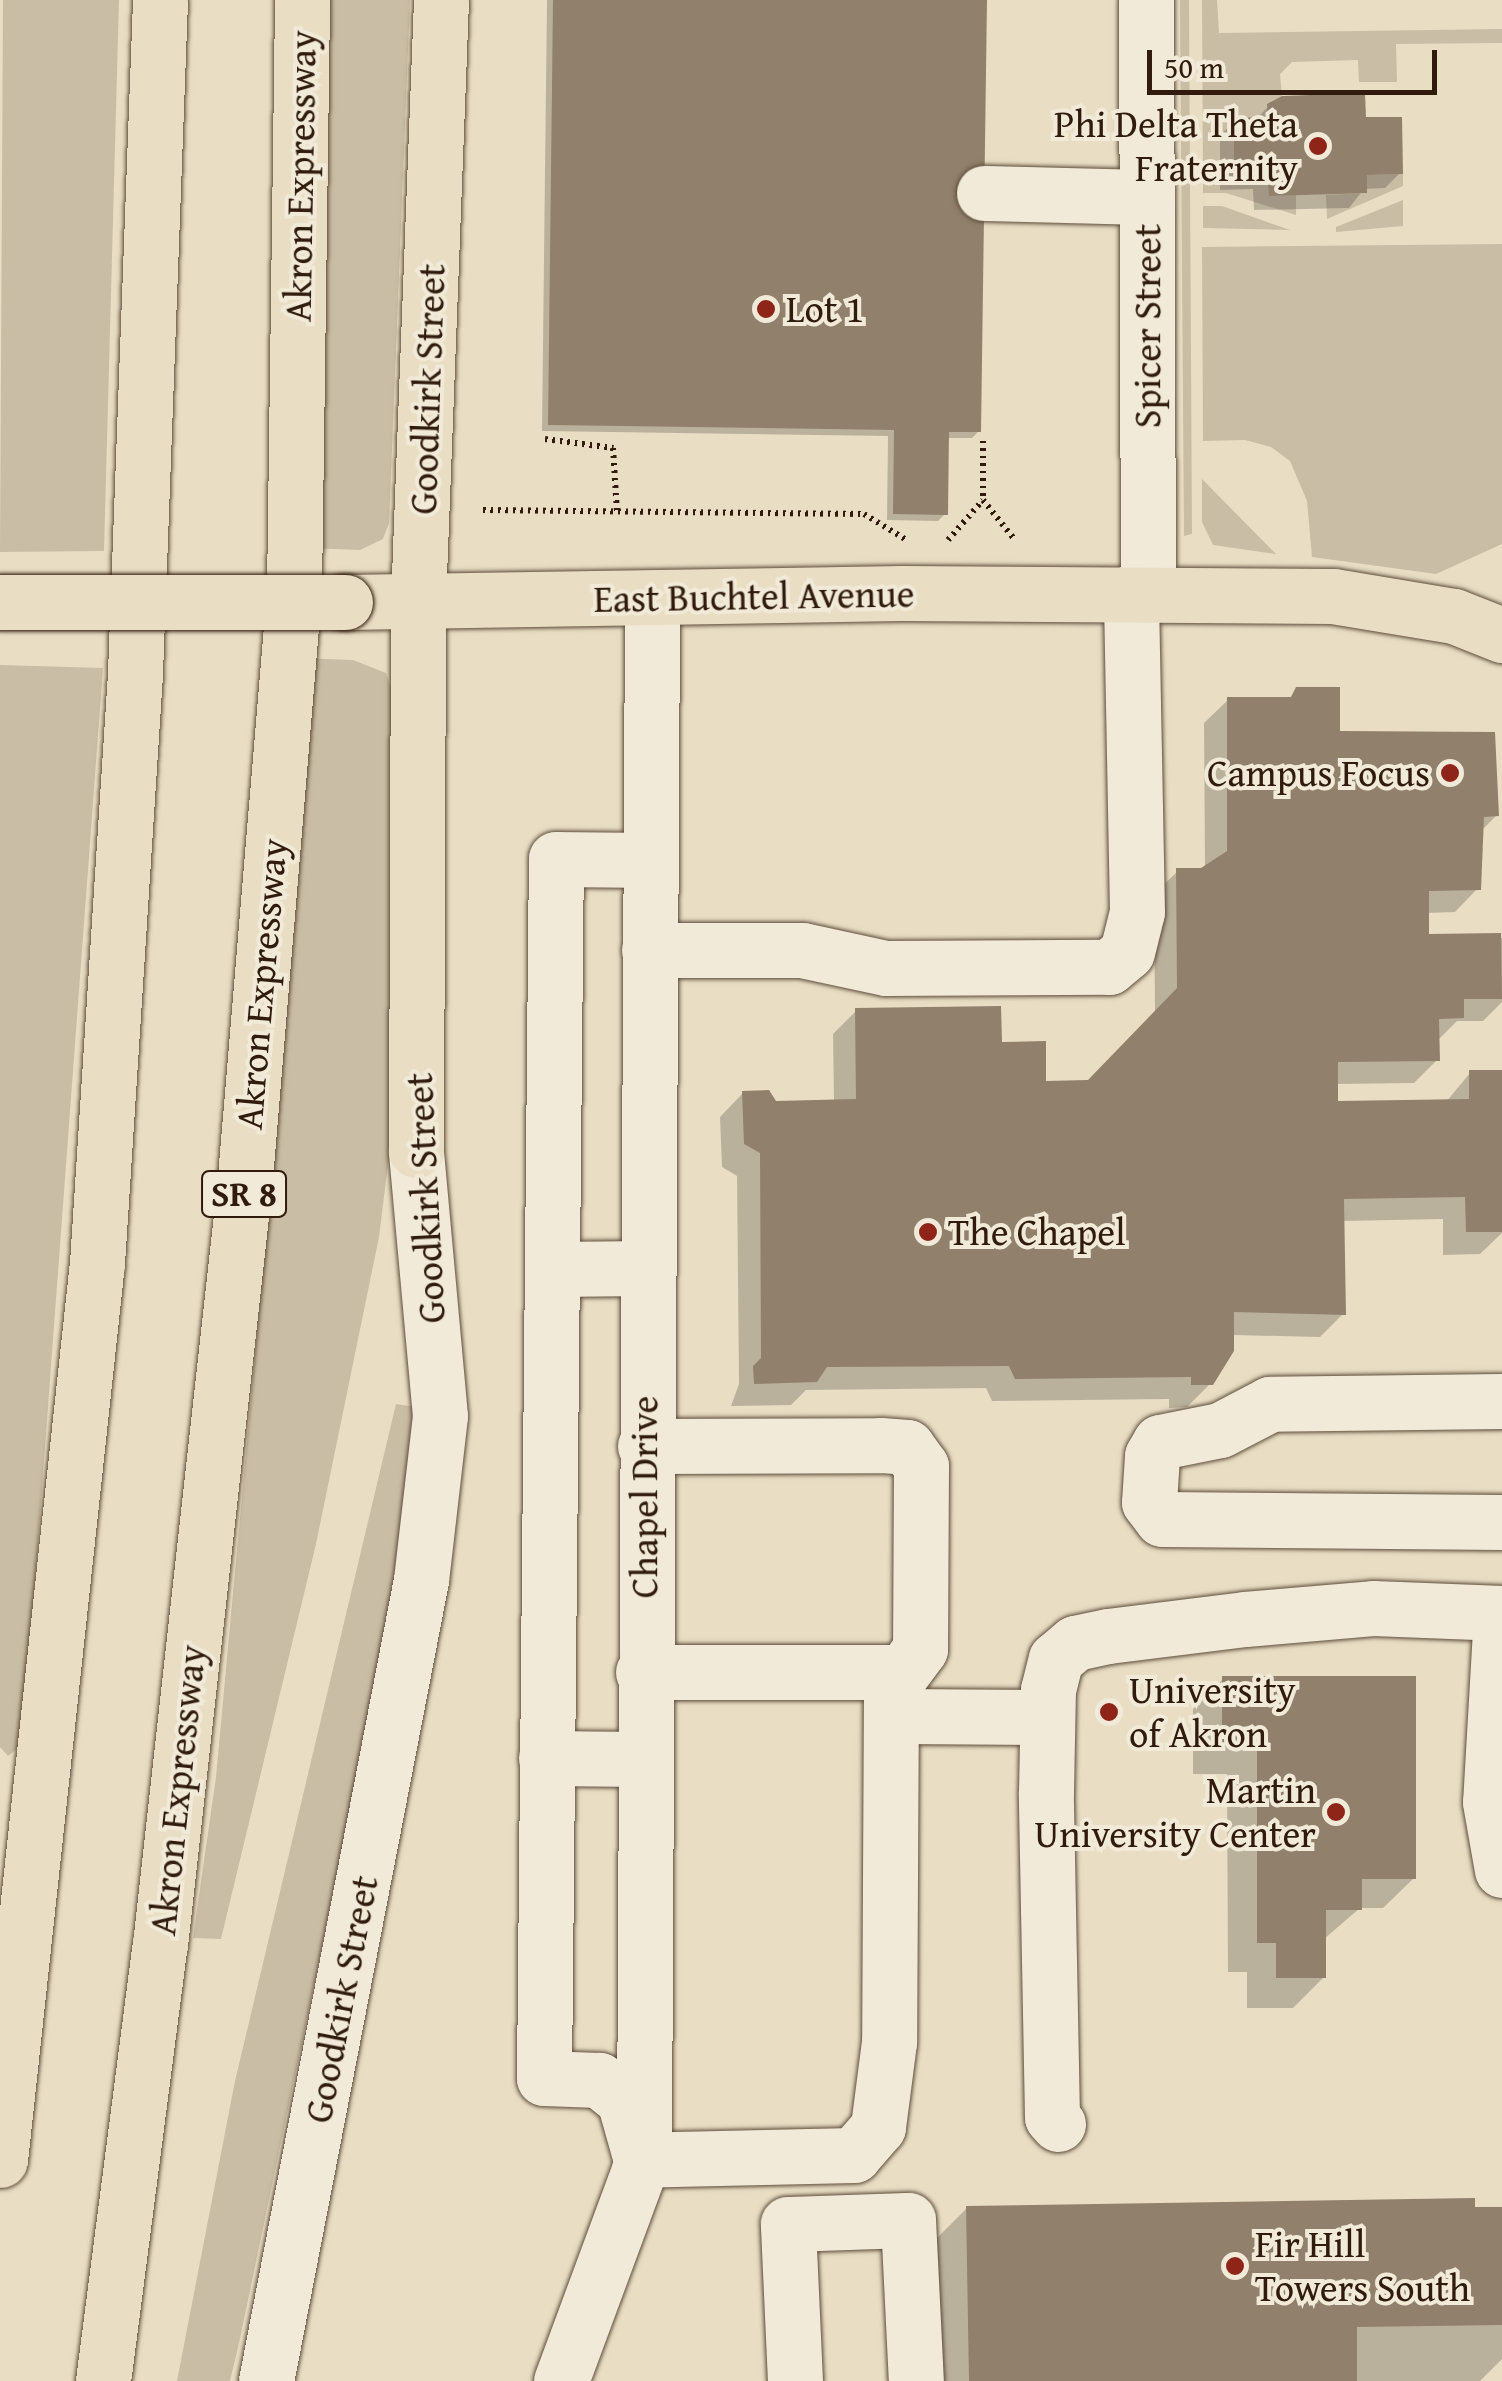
<!DOCTYPE html>
<style>
body{margin:0}
#map{position:relative;width:1502px;height:2381px;overflow:hidden;background:#e9dec4;font-family:"Gentium Book Plus",serif}
div>[style]{position:absolute}
.green>*{inset:0;background:#cabda5}
.shadow>*{inset:0;background:#0003}
.building>*{inset:0;background:#90806c}
.path>*{height:6px;margin-top:-3px;transform-origin:0;background:repeating-linear-gradient(90deg,#301b0c 0 2.5px,transparent 0 7.5px)}
.roads{filter:drop-shadow(0 0 2px #5e4c3a) drop-shadow(0 0 2px #5e4c3a)}
.minor>*{height:55px;margin:-27.5px;padding:0 27.5px;transform-origin:27.5px;border-radius:27.5px;background:#f1ead9}
.major>*{height:55px;margin:-27.5px;padding:0 27.5px;transform-origin:27.5px;border-radius:27.5px;background:#e9dec4}
.highway>*{height:55px;margin:-27.5px;padding:0 27.5px;transform-origin:27.5px;border-radius:27.5px;background:#e9dec4}
.bridges{filter:drop-shadow(0 0 2px #301b0c) drop-shadow(0 0 2px #301b0c)}
.major-bridge>*{height:55px;margin:-27.5px;padding:0 27.5px;transform-origin:27.5px;border-radius:27.5px;background:#e9dec4}
.dots>*{width:28px;height:28px;translate:-50% -50%;box-sizing:border-box;border:5px solid #f1ead9;border-radius:50%}
span{translate:-50% -50%;white-space:nowrap;text-align:center;line-height:1.15;-webkit-text-stroke:8px #f1ead9;paint-order:stroke}
.shield-label span{padding:2px 8px;background:#f1ead9;border:2px solid;border-radius:8px;-webkit-text-stroke-width:0}
.shield-label{font-size:35px;color:#301b0c;font-weight:700}
.poi-label{font-size:38px;color:#301b0c}
.right{translate:-100% -50%;text-align:right}
.left{translate:0 -50%;text-align:left}
.street-label{font-size:38px;color:#301b0c}
.scale{position:absolute;left:1147px;top:50px;width:290px;height:45px;box-sizing:border-box;border:5px solid #301b0c;border-top:0;padding-left:12px;font-size:30px;line-height:35px;white-space:nowrap;color:#301b0c;-webkit-text-stroke:8px #f1ead9;paint-order:stroke}
</style>
<div id="map">
<div class="green">
<div style="clip-path:polygon(3px 0,119px 0,104px 551px,0 552px)"></div>
<div style="clip-path:polygon(321px 0,410px 0,389px 523px,383px 539px,360px 550px,306px 548px)"></div>
<div style="clip-path:polygon(1180px 0,1189px 0,1192px 534px,1184px 536px)"></div>
<div style="clip-path:polygon(1202px 0,1217px 0,1219px 33px,1502px 29px,1502px 43px,1396px 44px,1397px 82px,1359px 82px,1358px 60px,1292px 62px,1280px 74px,1282px 96px,1234px 175px,1267px 175px,1269px 196px,1296px 195px,1296px 215px,1226px 193px,1203px 193px)"></div>
<div style="clip-path:polygon(1403px 174px,1403px 186px,1327px 219px,1326px 195px,1366px 193px,1367px 175px)"></div>
<div style="clip-path:polygon(1403px 200px,1403px 226px,1336px 232px,1336px 227px)"></div>
<div style="clip-path:polygon(1203px 206px,1222px 206px,1290px 230px,1203px 228px)"></div>
<div style="clip-path:polygon(1502px 244px,1502px 544px,1436px 574px,1312px 557px,1307px 501px,1290px 461px,1271px 447px,1245px 440px,1203px 441px,1202px 247px)"></div>
<div style="clip-path:polygon(1202px 479px,1276px 554px,1213px 545px,1202px 522px)"></div>
<div style="clip-path:polygon(300px 658px,353px 660px,386px 673px,404px 728px,397px 1092px,379px 1237px,316px 1544px,221px 1939px,193px 1938px,216px 1777px,271px 1183px)"></div>
<div style="clip-path:polygon(0 665px,103px 668px,36px 1568px,20px 1746px,8px 1756px,0 1747px)"></div>
<div style="clip-path:polygon(396px 1404px,416px 1407px,409px 1530px,239px 2343px,230px 2381px,177px 2381px,235px 2081px)"></div>
</div>
<div class="shadow">
<div style="clip-path:polygon(547px 0,985px 0,979px 431px,972px 438px,946px 438px,945px 514px,938px 521px,887px 520px,888px 436px,542px 431px)"></div>
<div style="clip-path:polygon(1269px 106px,1363px 120px,1400px 173px,1385px 188px,1364px 189px,1349px 208px,1254px 210px,1253px 189px,1220px 190px,1220px 136px,1235px 120px,1255px 120px)"></div>
<div style="clip-path:polygon(1297px 690px,1338px 734px,1497px 815px,1481px 831px,1478px 888px,1455px 912px,1426px 913px,1427px 937px,1502px 938px,1502px 1002px,1483px 1021px,1457px 1021px,1437px 1041px,1437px 1060px,1414px 1083px,1336px 1084px,1336px 1104px,1446px 1102px,1470px 1073px,1502px 1101px,1502px 1233px,1480px 1254px,1443px 1255px,1443px 1219px,1342px 1221px,1343px 1314px,1320px 1337px,1232px 1335px,1211px 1383px,1187px 1407px,1169px 1408px,1169px 1399px,992px 1401px,986px 1388px,806px 1390px,791px 1405px,731px 1406px,739px 1384px,737px 1176px,722px 1167px,720px 1117px,743px 1093px,775px 1103px,834px 1102px,833px 1034px,856px 1011px,999px 1044px,1044px 1083px,1088px 1083px,1155px 1014px,1154px 894px,1178px 871px,1205px 869px,1204px 723px,1228px 700px,1288px 700px)"></div>
<div style="clip-path:polygon(1223px 1679px,1414px 1878px,1383px 1908px,1360px 1908px,1324px 1939px,1324px 1977px,1293px 2008px,1247px 2008px,1247px 1972px,1228px 1972px,1227px 1774px,1193px 1774px,1193px 1709px)"></div>
<div style="clip-path:polygon(967px 2208px,1502px 2209px,1502px 2359px,1480px 2381px,906px 2381px,904px 2271px)"></div>
</div>
<div class="building">
<div style="clip-path:polygon(553px 0,987px 0,981px 432px,949px 432px,948px 515px,893px 514px,894px 430px,548px 425px)"></div>
<div style="clip-path:polygon(1365px 93px,1366px 117px,1402px 117px,1403px 174px,1367px 175px,1367px 193px,1269px 196px,1267px 175px,1234px 175px,1234px 118px,1268px 117px,1267px 104px,1282px 96px)"></div>
<div style="clip-path:polygon(1296px 687px,1340px 687px,1340px 731px,1495px 732px,1499px 816px,1484px 817px,1481px 890px,1429px 891px,1429px 934px,1501px 933px,1502px 999px,1464px 999px,1464px 1018px,1439px 1019px,1440px 1061px,1338px 1062px,1338px 1101px,1469px 1099px,1469px 1070px,1502px 1070px,1502px 1232px,1466px 1232px,1465px 1197px,1344px 1199px,1346px 1315px,1234px 1312px,1234px 1351px,1213px 1385px,1191px 1385px,1191px 1377px,1015px 1379px,1009px 1366px,827px 1367px,817px 1382px,754px 1384px,753px 1366px,761px 1358px,760px 1153px,744px 1144px,742px 1091px,769px 1090px,776px 1101px,856px 1099px,855px 1008px,1001px 1006px,1002px 1042px,1046px 1041px,1046px 1081px,1088px 1080px,1177px 988px,1176px 868px,1201px 868px,1227px 851px,1227px 697px,1291px 697px)"></div>
<div style="clip-path:polygon(1222px 1676px,1416px 1676px,1416px 1879px,1362px 1879px,1362px 1910px,1326px 1910px,1326px 1978px,1276px 1978px,1276px 1943px,1257px 1943px,1257px 1745px,1222px 1745px)"></div>
<div style="clip-path:polygon(1475px 2198px,1475px 2207px,1502px 2207px,1502px 2325px,1357px 2327px,1357px 2381px,969px 2381px,966px 2206px)"></div>
</div>
<div class="path">
<div style="left:545px;top:439px;width:69px;rotate:7.5deg"></div>
<div style="left:613px;top:448px;width:63px;rotate:86.4deg"></div>
<div style="left:983px;top:441px;width:59px;rotate:90deg"></div>
<div style="left:483px;top:510px;width:381px;rotate:0.6deg"></div>
<div style="left:864px;top:514px;width:48px;rotate:31.4deg"></div>
<div style="left:948px;top:540px;width:53px;rotate:-48.8deg"></div>
<div style="left:983px;top:500px;width:51px;rotate:51.3deg"></div>
</div>
<div class="roads">
<div class="minor">
<div style="left:1146px;top:0;width:592px;rotate:89.81deg"></div>
<div style="left:984px;top:193px;width:163px;rotate:1.4deg"></div>
<div style="left:649px;top:950px;width:153px"></div>
<div style="left:802px;top:950px;width:86px;rotate:12.1deg"></div>
<div style="left:886px;top:968px;width:223px;rotate:-0.3deg"></div>
<div style="left:1109px;top:967px;width:23px;rotate:-40deg"></div>
<div style="left:1127px;top:952px;width:41px;rotate:-76deg"></div>
<div style="left:1137px;top:912px;width:320px;rotate:-91.1deg"></div>
<div style="left:554px;top:1269px;width:92px;rotate:-0.6deg"></div>
<div style="left:1502px;top:1401px;width:232px;rotate:179.3deg"></div>
<div style="left:1270px;top:1404px;width:56px;rotate:152.5deg"></div>
<div style="left:1220px;top:1430px;width:61px;rotate:168.7deg"></div>
<div style="left:1160px;top:1442px;width:16px;rotate:120deg"></div>
<div style="left:1152px;top:1456px;width:46px;rotate:93.7deg"></div>
<div style="left:1149px;top:1502px;width:21px;rotate:53deg"></div>
<div style="left:1162px;top:1519px;width:340px;rotate:0.5deg"></div>
<div style="left:645px;top:1446px;width:236px;rotate:-0.2deg"></div>
<div style="left:881px;top:1445px;width:26px;rotate:4deg"></div>
<div style="left:907px;top:1447px;width:24px;rotate:54deg"></div>
<div style="left:921px;top:1466px;width:183px;rotate:90.3deg"></div>
<div style="left:920px;top:1649px;width:49px;rotate:126.6deg"></div>
<div style="left:891px;top:1688px;width:354px;rotate:90.3deg"></div>
<div style="left:889px;top:2042px;width:86px;rotate:97.4deg"></div>
<div style="left:878px;top:2127px;width:37px;rotate:131deg"></div>
<div style="left:854px;top:2155px;width:213px;rotate:178.7deg"></div>
<div style="left:641px;top:2160px;width:62px;rotate:-105.8deg"></div>
<div style="left:624px;top:2100px;width:32px;rotate:-141deg"></div>
<div style="left:599px;top:2080px;width:55px;rotate:-177.9deg"></div>
<div style="left:544px;top:2078px;width:1219px;rotate:-89.44deg"></div>
<div style="left:556px;top:859px;width:94px;rotate:0.6deg"></div>
<div style="left:1501px;top:1613px;width:189px;rotate:93.3deg"></div>
<div style="left:1490px;top:1802px;width:69px;rotate:80deg"></div>
<div style="left:643px;top:1672px;width:255px"></div>
<div style="left:891px;top:1716px;width:156px;rotate:0.4deg"></div>
<div style="left:546px;top:1758px;width:96px;rotate:0.6deg"></div>
<div style="left:1058px;top:2124px;width:9px;rotate:-131deg"></div>
<div style="left:1052px;top:2117px;width:325px;rotate:-91.1deg"></div>
<div style="left:1046px;top:1792px;width:102px;rotate:-88.9deg"></div>
<div style="left:1048px;top:1690px;width:32px;rotate:-76deg"></div>
<div style="left:1056px;top:1659px;width:25px;rotate:-40deg"></div>
<div style="left:1075px;top:1643px;width:34px;rotate:-12deg"></div>
<div style="left:1108px;top:1636px;width:138px;rotate:-7.1deg"></div>
<div style="left:1245px;top:1619px;width:128px;rotate:-4.9deg"></div>
<div style="left:1373px;top:1608px;width:129px;rotate:2.2deg"></div>
<div style="left:266px;top:2381px;width:816px;rotate:-79.05deg"></div>
<div style="left:421px;top:1580px;width:165px;rotate:-83.4deg"></div>
<div style="left:440px;top:1416px;width:267px;rotate:-95.2deg"></div>
<div style="left:561px;top:2381px;width:225px;rotate:-69.7deg"></div>
<div style="left:639px;top:2170px;width:30px;rotate:-81deg"></div>
<div style="left:644px;top:2140px;width:1542px;rotate:-89.7deg"></div>
<div style="left:795px;top:2381px;width:157px;rotate:-92.6deg"></div>
<div style="left:788px;top:2224px;width:120px;rotate:-1.9deg"></div>
<div style="left:908px;top:2220px;width:161px;rotate:87.2deg"></div>
</div>
<div class="major">
<div style="left:345px;top:602px;width:557px;rotate:-0.93deg"></div>
<div style="left:902px;top:593px;width:431px;rotate:0.4deg"></div>
<div style="left:1333px;top:596px;width:123px;rotate:9.4deg"></div>
<div style="left:1454px;top:616px;width:52px;rotate:21.6deg"></div>
<div style="left:416px;top:1150px;width:548px;rotate:-89.79deg"></div>
<div style="left:418px;top:602px;width:602px;rotate:-87.81deg"></div>
</div>
<div class="highway">
<div style="left:0;top:2160px;width:902px;rotate:-83.83deg"></div>
<div style="left:97px;top:1263px;width:591px;rotate:-86.31deg"></div>
<div style="left:135px;top:673px;width:673px;rotate:-87.87deg"></div>
<div style="left:103px;top:2381px;width:440px;rotate:-82.6deg"></div>
<div style="left:160px;top:1945px;width:761px;rotate:-83.66deg"></div>
<div style="left:244px;top:1189px;width:600px;rotate:-85.22deg"></div>
<div style="left:294px;top:591px;width:591px;rotate:-89.22deg"></div>
</div>
</div>
<div class="bridges">
<div class="major-bridge">
<div style="left:0;top:602px;width:345px"></div>
</div>
</div>
<div class="dots">
<div style="left:1318px;top:146px;background:#8f2418"></div>
<div style="left:766px;top:309px;background:#8f2418"></div>
<div style="left:1450px;top:773px;background:#8f2418"></div>
<div style="left:928px;top:1232px;background:#8f2418"></div>
<div style="left:1109px;top:1712px;background:#8f2418"></div>
<div style="left:1336px;top:1812px;background:#8f2418"></div>
<div style="left:1235px;top:2266px;background:#8f2418"></div>
</div>
<div class="shield-label">
<span style="left:244px;top:1194px">SR 8</span>
</div>
<div class="poi-label">
<span class="right" style="left:1298px;top:146px">Phi Delta Theta<br>Fraternity</span>
<span class="left" style="left:786px;top:309px">Lot 1</span>
<span class="right" style="left:1430px;top:773px">Campus Focus</span>
<span class="left" style="left:948px;top:1232px">The Chapel</span>
<span class="left" style="left:1129px;top:1712px">University<br>of Akron</span>
<span class="right" style="left:1316px;top:1812px">Martin<br>University Center</span>
<span class="left" style="left:1255px;top:2266px">Fir Hill<br>Towers South</span>
</div>
<div class="street-label">
<span style="left:300px;top:176px;rotate:-89deg">Akron Expressway</span>
<span style="left:1147px;top:326px;rotate:-90deg">Spicer Street</span>
<span style="left:427px;top:389px;rotate:-88deg">Goodkirk Street</span>
<span style="left:754px;top:596px;rotate:-1deg">East Buchtel Avenue</span>
<span style="left:261px;top:984px;rotate:-85deg">Akron Expressway</span>
<span style="left:425px;top:1198px;rotate:-93deg">Goodkirk Street</span>
<span style="left:644px;top:1497px;rotate:-90deg">Chapel Drive</span>
<span style="left:177px;top:1790px;rotate:-84deg">Akron Expressway</span>
<span style="left:341px;top:1999px;rotate:-79deg">Goodkirk Street</span>
</div>
<div class="scale">50 m</div>
</div>
